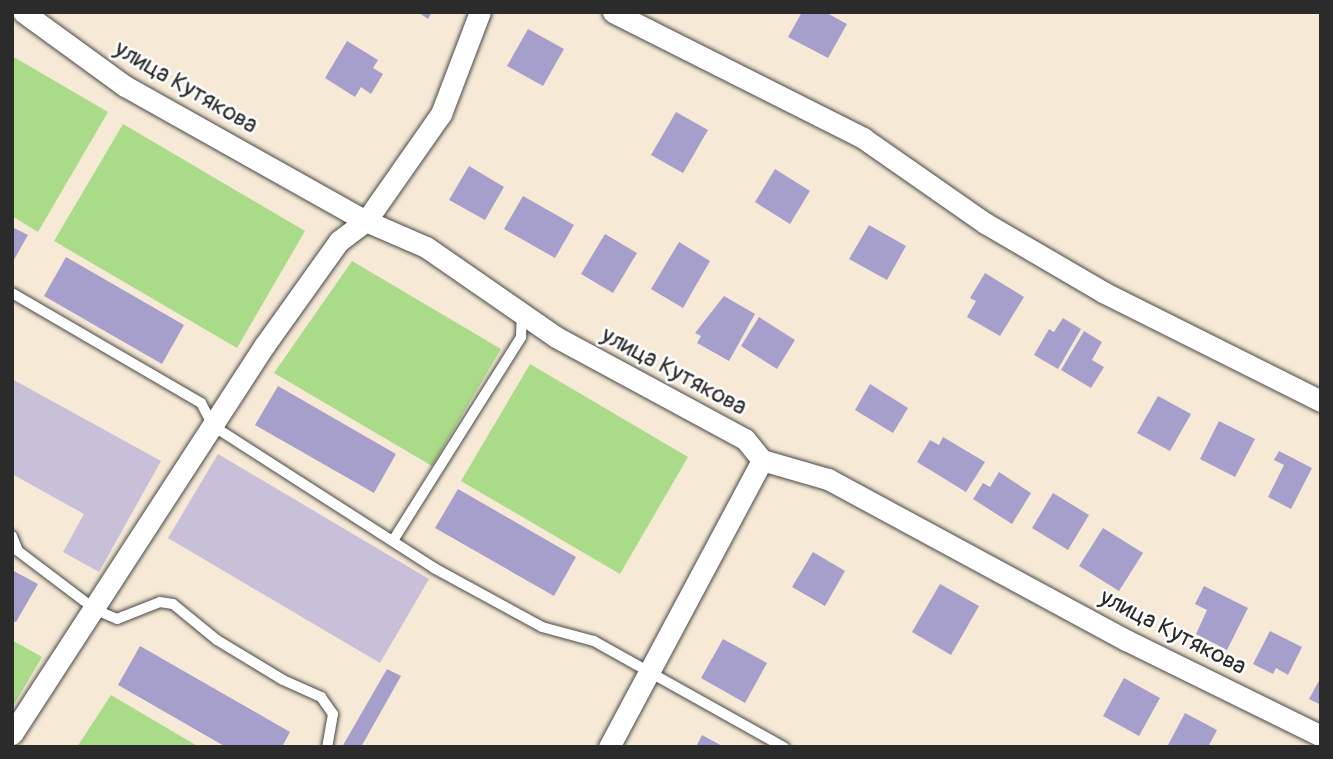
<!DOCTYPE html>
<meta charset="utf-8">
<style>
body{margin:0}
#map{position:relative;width:1333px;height:759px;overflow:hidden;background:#f6ead7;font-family:Pangolin,sans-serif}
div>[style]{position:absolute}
.industrial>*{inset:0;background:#c8bfd8}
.green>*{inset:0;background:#aadb89}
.building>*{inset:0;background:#a69fcc}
.roads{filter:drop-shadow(0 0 2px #494845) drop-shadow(0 0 2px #494845)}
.service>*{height:10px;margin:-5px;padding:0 5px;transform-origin:5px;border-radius:5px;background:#fff}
.minor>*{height:21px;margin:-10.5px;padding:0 10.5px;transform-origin:10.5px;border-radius:10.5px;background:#fff}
span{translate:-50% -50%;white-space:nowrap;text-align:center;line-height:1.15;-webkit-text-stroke:5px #fff;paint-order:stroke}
.street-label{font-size:24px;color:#2b2b2b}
.frame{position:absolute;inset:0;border:14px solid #2b2b2b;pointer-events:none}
</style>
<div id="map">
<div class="industrial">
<div style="clip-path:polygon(12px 379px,161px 461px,99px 572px,63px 552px,84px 514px,12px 474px)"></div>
<div style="clip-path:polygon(218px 454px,429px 579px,380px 663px,168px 538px)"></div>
</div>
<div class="green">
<div style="clip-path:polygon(12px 56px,108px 112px,38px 232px,12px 216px)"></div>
<div style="clip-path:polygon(123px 124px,305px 231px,237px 348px,54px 241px)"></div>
<div style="clip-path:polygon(352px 261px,501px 349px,432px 466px,274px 373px)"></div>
<div style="clip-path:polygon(530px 364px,688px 457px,620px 574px,461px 481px)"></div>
<div style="clip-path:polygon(12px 640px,42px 657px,12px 708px)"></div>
<div style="clip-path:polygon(111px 695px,199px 747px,77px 747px)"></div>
</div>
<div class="building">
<div style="clip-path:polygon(418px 12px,432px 12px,428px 19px)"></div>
<div style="clip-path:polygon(802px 12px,825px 12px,847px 24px,828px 58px,788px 37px)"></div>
<div style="clip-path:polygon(528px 29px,564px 49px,543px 86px,507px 66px)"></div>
<div style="clip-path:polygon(347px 41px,378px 60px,373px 68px,383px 74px,371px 94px,361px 87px,355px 97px,325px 78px)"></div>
<div style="clip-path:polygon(676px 112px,708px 130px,683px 173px,651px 155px)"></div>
<div style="clip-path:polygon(469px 166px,504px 187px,485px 220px,449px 200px)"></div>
<div style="clip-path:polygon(775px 169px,810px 191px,790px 224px,755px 202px)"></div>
<div style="clip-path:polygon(523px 196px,574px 225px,555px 258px,504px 229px)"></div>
<div style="clip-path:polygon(869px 225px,906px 246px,887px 280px,849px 259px)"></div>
<div style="clip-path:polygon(12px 227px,28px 235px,12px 263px)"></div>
<div style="clip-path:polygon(605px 234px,637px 253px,613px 293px,581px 274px)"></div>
<div style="clip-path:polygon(679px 242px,710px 261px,683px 308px,651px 289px)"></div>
<div style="clip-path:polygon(66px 257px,184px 325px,162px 364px,44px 296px)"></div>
<div style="clip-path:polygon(985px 273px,1024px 297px,1000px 336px,967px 317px,976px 301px,970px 298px)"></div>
<div style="clip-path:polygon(724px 296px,755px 314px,729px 361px,697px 343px,701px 336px,695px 333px)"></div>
<div style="clip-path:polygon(759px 317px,795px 340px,777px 369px,741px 346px)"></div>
<div style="clip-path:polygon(1063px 318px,1081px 329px,1058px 369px,1034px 355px,1049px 329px,1054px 332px)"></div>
<div style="clip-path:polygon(1084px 331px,1102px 342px,1092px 360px,1104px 367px,1091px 388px,1061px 370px)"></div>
<div style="clip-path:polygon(870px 384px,908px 408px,893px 433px,855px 410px)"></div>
<div style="clip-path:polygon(278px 386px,396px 454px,374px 493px,255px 425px)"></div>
<div style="clip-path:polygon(1158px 396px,1191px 414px,1170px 451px,1137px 433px)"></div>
<div style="clip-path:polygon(1219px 421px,1255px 439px,1235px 477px,1200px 459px)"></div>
<div style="clip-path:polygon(943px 437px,985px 462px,966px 492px,917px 462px,930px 440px,939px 445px)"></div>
<div style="clip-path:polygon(1279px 451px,1312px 468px,1291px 509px,1268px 497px,1284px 465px,1274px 460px)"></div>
<div style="clip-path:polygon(999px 472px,1031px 493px,1012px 524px,973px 499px,983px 483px,990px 487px)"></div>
<div style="clip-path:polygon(458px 489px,576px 557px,554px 596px,435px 528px)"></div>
<div style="clip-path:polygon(1053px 493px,1089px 515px,1068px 550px,1032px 528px)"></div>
<div style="clip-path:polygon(1103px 528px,1143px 553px,1119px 591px,1079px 566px)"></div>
<div style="clip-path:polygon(813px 552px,845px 571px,825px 606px,792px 587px)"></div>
<div style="clip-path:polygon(12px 570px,38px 584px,16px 622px,12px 621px)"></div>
<div style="clip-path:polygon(940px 584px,979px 606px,951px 655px,912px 632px)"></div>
<div style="clip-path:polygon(1204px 586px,1248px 608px,1227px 650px,1196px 634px,1207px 610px,1195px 604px)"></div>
<div style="clip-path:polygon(1270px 631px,1302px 647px,1288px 675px,1276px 668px,1273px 674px,1253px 664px)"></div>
<div style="clip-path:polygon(723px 639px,767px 663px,745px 703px,701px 678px)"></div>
<div style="clip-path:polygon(140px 646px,290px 732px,282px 747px,226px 747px,118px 685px)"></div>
<div style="clip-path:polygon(387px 669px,401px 676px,361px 747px,342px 747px)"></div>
<div style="clip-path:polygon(1321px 677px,1321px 705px,1309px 699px)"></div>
<div style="clip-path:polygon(1124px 678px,1160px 698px,1139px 736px,1103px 716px)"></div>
<div style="clip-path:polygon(1185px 713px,1217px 730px,1208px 747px,1167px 747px)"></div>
<div style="clip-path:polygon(702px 735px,724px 747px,696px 747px)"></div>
</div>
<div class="roads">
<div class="service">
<div style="left:12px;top:293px;width:219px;rotate:30.2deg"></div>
<div style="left:201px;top:403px;width:26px;rotate:62deg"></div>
<div style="left:213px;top:426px;width:263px;rotate:32.7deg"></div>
<div style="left:434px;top:568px;width:123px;rotate:28.6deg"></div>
<div style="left:542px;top:627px;width:54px;rotate:15.1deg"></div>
<div style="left:594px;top:641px;width:218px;rotate:29.2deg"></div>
<div style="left:12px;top:536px;width:16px;rotate:68deg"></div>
<div style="left:18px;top:551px;width:98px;rotate:37.1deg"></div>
<div style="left:96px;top:610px;width:23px;rotate:23deg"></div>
<div style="left:117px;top:619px;width:46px;rotate:-21.6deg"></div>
<div style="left:160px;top:602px;width:13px;rotate:9deg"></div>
<div style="left:173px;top:604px;width:57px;rotate:39.3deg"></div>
<div style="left:217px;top:640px;width:77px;rotate:31.2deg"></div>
<div style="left:283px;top:680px;width:42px;rotate:24.1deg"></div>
<div style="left:321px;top:697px;width:21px;rotate:55deg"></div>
<div style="left:333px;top:714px;width:34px;rotate:100deg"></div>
<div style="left:394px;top:539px;width:239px;rotate:-57.8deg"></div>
<div style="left:521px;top:337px;width:23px;rotate:-88deg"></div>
</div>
<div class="minor">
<div style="left:23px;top:12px;width:126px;rotate:36deg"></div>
<div style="left:125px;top:86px;width:276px;rotate:29.3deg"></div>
<div style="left:366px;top:221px;width:65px;rotate:23.4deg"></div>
<div style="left:426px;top:247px;width:158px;rotate:34.7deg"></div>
<div style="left:556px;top:337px;width:215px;rotate:28.4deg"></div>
<div style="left:745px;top:439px;width:27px;rotate:51deg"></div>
<div style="left:762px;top:460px;width:69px;rotate:16.1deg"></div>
<div style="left:828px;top:479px;width:339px;rotate:28.4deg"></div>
<div style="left:1126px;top:640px;width:217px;rotate:26.2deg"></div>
<div style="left:613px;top:12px;width:280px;rotate:26.7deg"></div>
<div style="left:863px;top:138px;width:149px;rotate:34.9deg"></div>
<div style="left:985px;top:223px;width:137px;rotate:30.3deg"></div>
<div style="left:1103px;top:292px;width:244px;rotate:26.6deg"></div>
<div style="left:12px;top:734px;width:463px;rotate:-57deg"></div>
<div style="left:264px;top:346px;width:129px;rotate:-54.5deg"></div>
<div style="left:339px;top:241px;width:34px;rotate:-37deg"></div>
<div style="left:366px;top:221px;width:131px;rotate:-55deg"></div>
<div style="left:441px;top:114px;width:109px;rotate:-69.1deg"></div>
<div style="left:609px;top:747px;width:325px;rotate:-61.9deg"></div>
</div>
</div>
<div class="street-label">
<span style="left:186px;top:87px;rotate:30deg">улица Кутякова</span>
<span style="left:674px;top:371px;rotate:28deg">улица Кутякова</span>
<span style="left:1173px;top:632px;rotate:27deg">улица Кутякова</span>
</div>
<div class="frame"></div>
</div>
